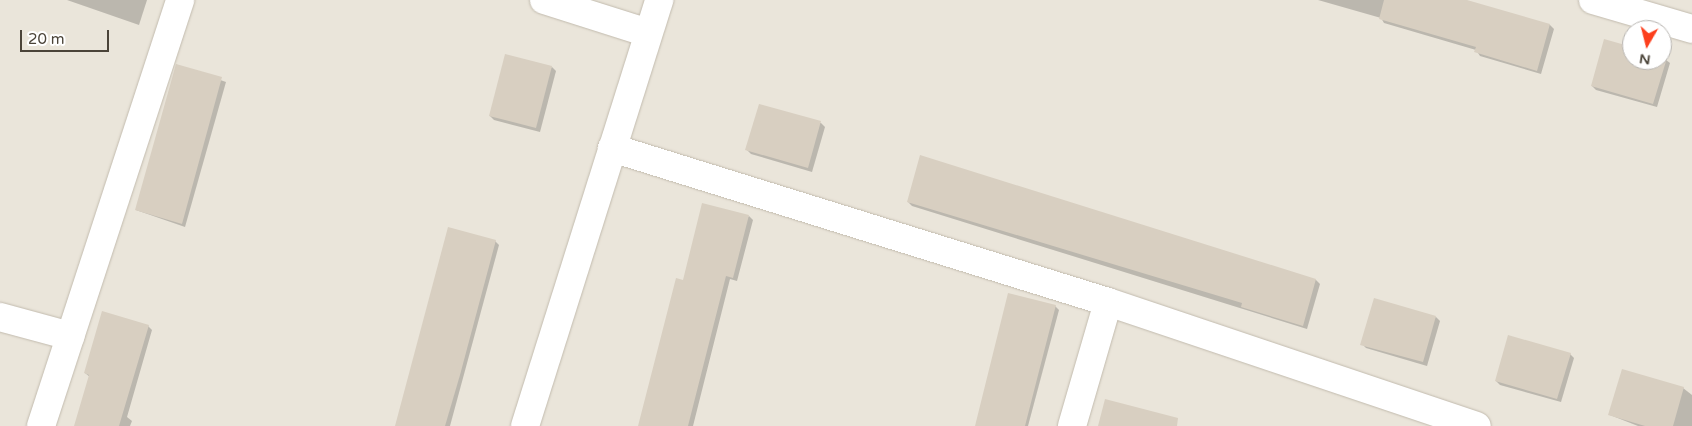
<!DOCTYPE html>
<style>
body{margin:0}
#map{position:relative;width:1692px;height:426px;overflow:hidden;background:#f6f3ec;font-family:"Varela Round",sans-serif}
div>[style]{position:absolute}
.residential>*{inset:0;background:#eae5da}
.shadow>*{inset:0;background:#0003}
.building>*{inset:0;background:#d8cfc1}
.roads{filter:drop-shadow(0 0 1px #c2bbae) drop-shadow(0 0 1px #c2bbae)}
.street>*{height:28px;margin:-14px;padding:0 14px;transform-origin:14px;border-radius:14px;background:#fff}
span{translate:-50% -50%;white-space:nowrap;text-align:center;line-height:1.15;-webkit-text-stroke:5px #fff;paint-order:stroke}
.north{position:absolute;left:1622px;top:20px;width:50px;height:50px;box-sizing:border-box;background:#fff;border:1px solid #b7b4b0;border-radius:50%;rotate:188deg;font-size:14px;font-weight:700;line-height:20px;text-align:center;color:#4b4439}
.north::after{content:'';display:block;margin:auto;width:18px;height:22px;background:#fc3f1d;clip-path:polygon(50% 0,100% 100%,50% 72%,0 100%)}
.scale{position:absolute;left:20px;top:30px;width:89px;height:22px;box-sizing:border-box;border:2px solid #4b4439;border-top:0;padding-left:6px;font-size:15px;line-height:18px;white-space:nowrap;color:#4b4439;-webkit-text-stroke:4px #fff;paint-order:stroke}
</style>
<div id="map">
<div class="residential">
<div style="clip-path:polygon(evenodd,0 0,1692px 0,1692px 426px,0 426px,0 0,1632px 30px,1662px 30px,1662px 60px,1632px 60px,1632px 30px)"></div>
</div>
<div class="shadow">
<div style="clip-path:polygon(67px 0,147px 0,139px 25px)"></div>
<div style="clip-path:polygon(1318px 0,1462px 0,1550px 25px,1554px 29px,1541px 74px,1480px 56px,1476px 50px,1384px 23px,1381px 18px)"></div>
<div style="clip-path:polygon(1632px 49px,1632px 60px,1662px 60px,1662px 57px,1670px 63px,1657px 107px,1596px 90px,1592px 86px)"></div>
<div style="clip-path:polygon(177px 65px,226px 82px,185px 227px,136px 210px)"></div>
<div style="clip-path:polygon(552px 67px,556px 71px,540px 132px,494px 120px,490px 116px)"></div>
<div style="clip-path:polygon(760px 105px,821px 123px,825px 127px,812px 172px,751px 154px,747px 150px)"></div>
<div style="clip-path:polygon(908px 202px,1316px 280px,1320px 284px,1307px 329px,912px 206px)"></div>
<div style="clip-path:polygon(749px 216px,753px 220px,737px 281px,730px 279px,693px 426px,639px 426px,683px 281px)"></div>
<div style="clip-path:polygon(495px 241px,499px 245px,450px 426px,396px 426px)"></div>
<div style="clip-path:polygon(1055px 306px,1059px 310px,1028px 426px,976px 426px)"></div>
<div style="clip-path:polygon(1436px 317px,1440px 321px,1427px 366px,1366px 348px,1362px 344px)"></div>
<div style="clip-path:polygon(148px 326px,152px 330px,127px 417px,132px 421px,130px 426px,76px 426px,90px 377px,85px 373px)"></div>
<div style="clip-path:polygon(1570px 354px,1574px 358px,1561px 402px,1500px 385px,1496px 381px)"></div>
<div style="clip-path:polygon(1683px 388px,1692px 395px,1692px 426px,1638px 426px,1610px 415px)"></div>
</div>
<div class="building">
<div style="clip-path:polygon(1384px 0,1467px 0,1550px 24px,1537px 71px,1474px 52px,1476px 47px,1379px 19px)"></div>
<div style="clip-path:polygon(1604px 39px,1632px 47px,1632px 60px,1667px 58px,1653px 104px,1591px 86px)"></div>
<div style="clip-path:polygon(505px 54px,552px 66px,536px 128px,489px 116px)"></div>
<div style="clip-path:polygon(176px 64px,222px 77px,182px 224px,135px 210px)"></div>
<div style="clip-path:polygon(759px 104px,821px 121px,808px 168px,745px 150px)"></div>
<div style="clip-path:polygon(920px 155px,1316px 279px,1303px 326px,1241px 307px,1242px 303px,907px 202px)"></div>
<div style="clip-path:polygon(702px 203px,749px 215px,733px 278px,726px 276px,688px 426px,638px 426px,676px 278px,683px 280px)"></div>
<div style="clip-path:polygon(448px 227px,496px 240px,460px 375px,445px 426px,395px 426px)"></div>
<div style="clip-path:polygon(1008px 293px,1056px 305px,1037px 379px,1025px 426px,975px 426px)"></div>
<div style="clip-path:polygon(1374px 298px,1436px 316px,1423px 362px,1360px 345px)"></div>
<div style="clip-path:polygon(102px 311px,149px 325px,119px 426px,74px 426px,89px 375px,84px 373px)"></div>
<div style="clip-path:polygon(1508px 335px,1571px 353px,1557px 399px,1495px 381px)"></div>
<div style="clip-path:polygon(1622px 369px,1684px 387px,1673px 426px,1645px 426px,1608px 415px)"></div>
<div style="clip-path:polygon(1105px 399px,1178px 418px,1177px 426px,1098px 426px)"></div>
</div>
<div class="roads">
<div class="street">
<div style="left:544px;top:0;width:109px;rotate:17.6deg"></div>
<div style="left:1593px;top:0;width:103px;rotate:16.3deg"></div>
<div style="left:612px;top:148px;width:519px;rotate:17.25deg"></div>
<div style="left:1108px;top:302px;width:389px;rotate:18.6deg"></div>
<div style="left:0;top:317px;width:73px;rotate:15.2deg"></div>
<div style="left:41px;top:426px;width:448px;rotate:-71.9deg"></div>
<div style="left:525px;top:426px;width:447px;rotate:-72.5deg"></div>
<div style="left:1072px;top:426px;width:129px;rotate:-73.8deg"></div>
</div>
</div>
<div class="north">N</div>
<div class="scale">20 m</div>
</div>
